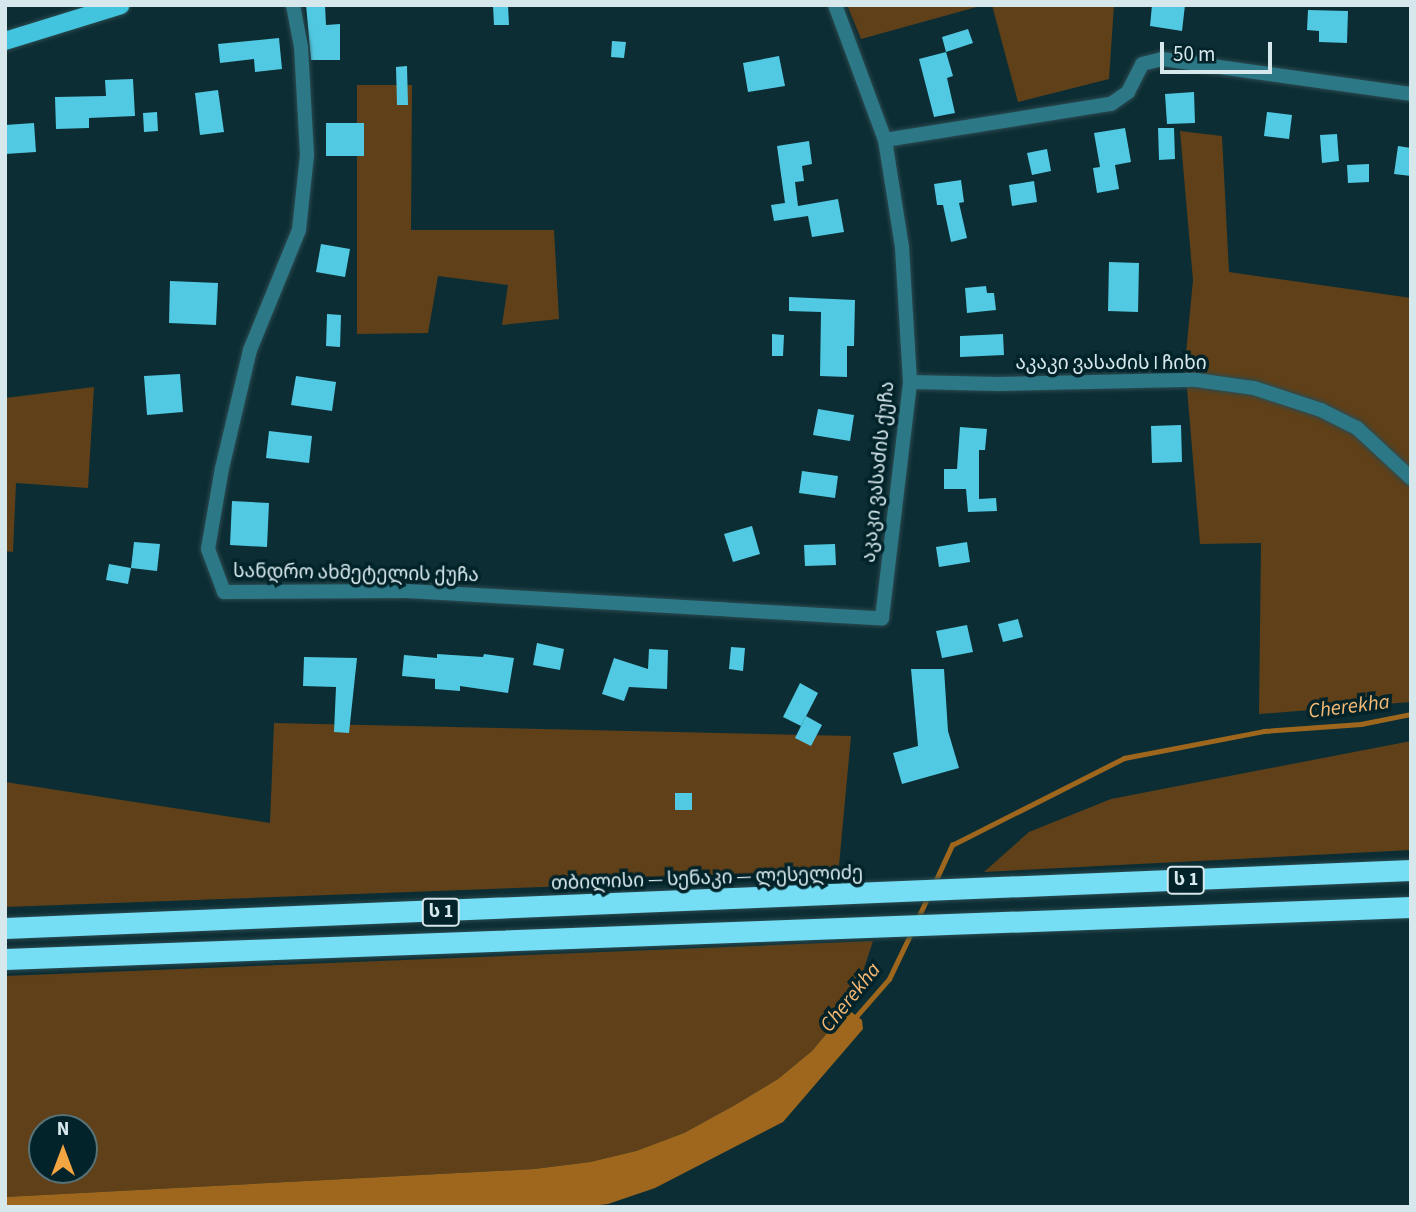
<!DOCTYPE html>
<meta charset="utf-8">
<style>
body{margin:0}
#map{position:relative;width:1416px;height:1212px;overflow:hidden;background:#0c2d33;font-family:"Source Sans 3","Noto Sans Georgian",sans-serif}
div>[style]{position:absolute}
.green>*{inset:0;background:#604018}
.water>*{inset:0;background:#9e671d}
.stream>*{height:4.5px;margin:-2.25px;padding:0 2.25px;transform-origin:2.25px;border-radius:2.25px;background:#9e671d}
.building>*{inset:0;background:#52c9e2}
.roads{filter:drop-shadow(0 0 2px #2c4b51) drop-shadow(0 0 2px #2c4b51)}
.street>*{height:14px;margin:-7px;padding:0 7px;transform-origin:7px;border-radius:7px;background:#2c7887}
.primary>*{height:18px;margin:-9px;padding:0 9px;transform-origin:9px;border-radius:9px;background:#42c4de}
.highway>*{height:21px;margin:-10.5px;padding:0 10.5px;transform-origin:10.5px;border-radius:10.5px;background:#75def5}
span{translate:-50% -50%;white-space:nowrap;text-align:center;line-height:1.15;-webkit-text-stroke:7px #022329;paint-order:stroke}
.shield-label span{padding:2px 5px;background:#022329;border:2px solid;border-radius:5px;-webkit-text-stroke-width:0}
.shield-label{font-size:18px;color:#d6e8ec;font-weight:700}
.street-label{font-size:19px;color:#d6e8ec}
.water-label{font-size:21px;color:#f6b872;font-style:italic}
.frame{position:absolute;inset:0;border:7px solid #d6e8ec;pointer-events:none}
.north{position:absolute;left:28px;top:1114px;width:70px;height:70px;box-sizing:border-box;background:#022329;border:2px solid #577277;border-radius:50%;rotate:0deg;font-size:19px;font-weight:700;line-height:28px;text-align:center;color:#d6e8ec}
.north::after{content:'';display:block;margin:auto;width:24px;height:32px;background:#f3a542;clip-path:polygon(50% 0,100% 100%,50% 72%,0 100%)}
.scale{position:absolute;left:1160px;top:42px;width:112px;height:32px;box-sizing:border-box;border:4px solid #d6e8ec;border-top:0;padding-left:9px;font-size:21px;line-height:24px;white-space:nowrap;color:#d6e8ec;-webkit-text-stroke:5px #022329;paint-order:stroke}
</style>
<div id="map">
<div class="green">
<div style="clip-path:polygon(847px 5px,984px 5px,861px 39px)"></div>
<div style="clip-path:polygon(992px 5px,1114px 5px,1109px 79px,1018px 102px)"></div>
<div style="clip-path:polygon(357px 85px,412px 85px,411px 230px,554px 230px,559px 319px,502px 325px,508px 285px,438px 276px,428px 333px,357px 334px)"></div>
<div style="clip-path:polygon(1180px 131px,1222px 136px,1229px 272px,1411px 298px,1411px 702px,1259px 714px,1261px 543px,1200px 544px,1185px 364px,1193px 280px)"></div>
<div style="clip-path:polygon(94px 387px,88px 488px,16px 483px,13px 552px,5px 551px,5px 398px)"></div>
<div style="clip-path:polygon(274px 723px,851px 736px,838px 876px,5px 907px,5px 782px,270px 823px)"></div>
<div style="clip-path:polygon(1411px 741px,1411px 850px,984px 872px,1029px 832px,1111px 799px)"></div>
<div style="clip-path:polygon(evenodd,873px 941px,850px 1011px,843px 1014px,812px 1051px,778px 1079px,735px 1105px,684px 1133px,636px 1151px,590px 1162px,534px 1169px,5px 1197px,5px 976px,873px 941px,42px 1128px,84px 1128px,84px 1170px,42px 1170px,42px 1128px)"></div>
</div>
<div class="water">
<div style="clip-path:polygon(850px 1011px,862px 1020px,863px 1029px,783px 1122px,655px 1188px,608px 1204px,583px 1207px,5px 1207px,5px 1197px,534px 1169px,590px 1162px,636px 1151px,684px 1133px,735px 1105px,778px 1079px,812px 1051px,843px 1014px)"></div>
</div>
<div class="stream">
<div style="left:935px;top:882px;width:41px;rotate:-65.3deg"></div>
<div style="left:952px;top:845px;width:193px;rotate:-26.8deg"></div>
<div style="left:1124px;top:758px;width:143px;rotate:-10.9deg"></div>
<div style="left:1264px;top:731px;width:97px;rotate:-4.1deg"></div>
<div style="left:1361px;top:724px;width:51px;rotate:-11.3deg"></div>
<div style="left:917px;top:920px;width:26px;rotate:-65deg"></div>
<div style="left:854px;top:1019px;width:53px;rotate:-48.8deg"></div>
<div style="left:889px;top:979px;width:53px;rotate:-64.4deg"></div>
</div>
<div class="building">
<div style="clip-path:polygon(306px 5px,325px 5px,326px 25px,340px 24px,340px 60px,311px 60px)"></div>
<div style="clip-path:polygon(493px 5px,508px 5px,509px 25px,494px 25px)"></div>
<div style="clip-path:polygon(1152px 5px,1185px 5px,1182px 31px,1150px 26px)"></div>
<div style="clip-path:polygon(1308px 10px,1348px 11px,1347px 43px,1319px 42px,1319px 31px,1307px 30px)"></div>
<div style="clip-path:polygon(968px 29px,973px 43px,946px 52px,942px 37px)"></div>
<div style="clip-path:polygon(279px 38px,282px 69px,255px 72px,254px 59px,220px 63px,218px 44px)"></div>
<div style="clip-path:polygon(612px 41px,626px 42px,624px 58px,611px 57px)"></div>
<div style="clip-path:polygon(946px 52px,953px 76px,947px 78px,955px 113px,934px 117px,919px 59px)"></div>
<div style="clip-path:polygon(779px 56px,785px 86px,748px 92px,743px 63px)"></div>
<div style="clip-path:polygon(407px 66px,408px 105px,397px 105px,396px 67px)"></div>
<div style="clip-path:polygon(133px 79px,135px 116px,89px 118px,89px 128px,56px 129px,55px 97px,106px 96px,105px 80px)"></div>
<div style="clip-path:polygon(218px 90px,224px 132px,200px 135px,195px 93px)"></div>
<div style="clip-path:polygon(1194px 92px,1195px 123px,1167px 124px,1165px 94px)"></div>
<div style="clip-path:polygon(157px 112px,158px 131px,144px 132px,143px 113px)"></div>
<div style="clip-path:polygon(1267px 112px,1292px 115px,1289px 139px,1264px 136px)"></div>
<div style="clip-path:polygon(34px 123px,36px 152px,5px 154px,5px 125px)"></div>
<div style="clip-path:polygon(326px 123px,364px 123px,364px 156px,326px 156px)"></div>
<div style="clip-path:polygon(1125px 128px,1131px 162px,1115px 165px,1119px 189px,1097px 193px,1093px 168px,1100px 167px,1094px 133px)"></div>
<div style="clip-path:polygon(1158px 128px,1174px 128px,1175px 159px,1159px 160px)"></div>
<div style="clip-path:polygon(1337px 134px,1339px 161px,1322px 163px,1320px 135px)"></div>
<div style="clip-path:polygon(809px 141px,812px 164px,802px 166px,804px 181px,795px 182px,798px 206px,838px 199px,844px 232px,812px 237px,808px 216px,774px 221px,771px 205px,785px 203px,777px 146px)"></div>
<div style="clip-path:polygon(1398px 146px,1411px 148px,1411px 176px,1394px 174px)"></div>
<div style="clip-path:polygon(1047px 149px,1051px 171px,1032px 175px,1027px 153px)"></div>
<div style="clip-path:polygon(1369px 164px,1369px 182px,1348px 183px,1347px 165px)"></div>
<div style="clip-path:polygon(961px 180px,964px 202px,959px 203px,967px 238px,951px 242px,943px 205px,937px 205px,934px 184px)"></div>
<div style="clip-path:polygon(1034px 181px,1037px 202px,1012px 206px,1009px 185px)"></div>
<div style="clip-path:polygon(321px 244px,350px 249px,345px 277px,316px 272px)"></div>
<div style="clip-path:polygon(1109px 262px,1139px 263px,1138px 312px,1108px 311px)"></div>
<div style="clip-path:polygon(170px 281px,218px 283px,216px 325px,169px 323px)"></div>
<div style="clip-path:polygon(986px 286px,987px 293px,994px 293px,996px 310px,967px 313px,965px 288px)"></div>
<div style="clip-path:polygon(789px 297px,855px 300px,854px 346px,847px 346px,847px 377px,820px 376px,821px 312px,789px 311px)"></div>
<div style="clip-path:polygon(327px 314px,341px 315px,340px 347px,326px 346px)"></div>
<div style="clip-path:polygon(772px 334px,784px 335px,783px 356px,772px 356px)"></div>
<div style="clip-path:polygon(1003px 334px,1004px 355px,960px 357px,960px 336px)"></div>
<div style="clip-path:polygon(180px 374px,183px 412px,147px 415px,144px 376px)"></div>
<div style="clip-path:polygon(296px 376px,336px 382px,332px 411px,291px 405px)"></div>
<div style="clip-path:polygon(818px 409px,854px 415px,850px 441px,813px 435px)"></div>
<div style="clip-path:polygon(1181px 425px,1182px 462px,1152px 463px,1151px 426px)"></div>
<div style="clip-path:polygon(960px 427px,987px 429px,985px 450px,979px 450px,979px 499px,996px 498px,997px 511px,968px 512px,966px 489px,944px 489px,944px 469px,957px 469px)"></div>
<div style="clip-path:polygon(269px 431px,312px 436px,309px 463px,266px 458px)"></div>
<div style="clip-path:polygon(802px 471px,838px 476px,835px 498px,799px 493px)"></div>
<div style="clip-path:polygon(232px 501px,269px 503px,267px 547px,230px 545px)"></div>
<div style="clip-path:polygon(752px 526px,760px 554px,733px 562px,724px 534px)"></div>
<div style="clip-path:polygon(134px 542px,160px 544px,157px 571px,131px 568px)"></div>
<div style="clip-path:polygon(967px 542px,970px 562px,939px 567px,936px 547px)"></div>
<div style="clip-path:polygon(835px 544px,836px 565px,805px 566px,804px 545px)"></div>
<div style="clip-path:polygon(109px 564px,131px 568px,128px 584px,106px 580px)"></div>
<div style="clip-path:polygon(1018px 619px,1023px 637px,1003px 642px,998px 624px)"></div>
<div style="clip-path:polygon(967px 625px,973px 652px,942px 658px,936px 631px)"></div>
<div style="clip-path:polygon(537px 643px,564px 649px,560px 670px,533px 665px)"></div>
<div style="clip-path:polygon(731px 647px,745px 648px,743px 671px,729px 669px)"></div>
<div style="clip-path:polygon(649px 649px,668px 650px,667px 689px,629px 687px,624px 701px,602px 694px,614px 658px,648px 669px)"></div>
<div style="clip-path:polygon(437px 654px,483px 657px,484px 654px,514px 658px,508px 693px,460px 686px,460px 691px,435px 689px,435px 679px,402px 676px,404px 655px,437px 658px)"></div>
<div style="clip-path:polygon(304px 657px,357px 658px,349px 733px,334px 732px,336px 687px,303px 686px)"></div>
<div style="clip-path:polygon(911px 669px,944px 669px,948px 731px,959px 768px,902px 784px,893px 753px,918px 746px)"></div>
<div style="clip-path:polygon(800px 683px,818px 693px,801px 726px,783px 717px)"></div>
<div style="clip-path:polygon(806px 716px,822px 725px,811px 746px,795px 738px)"></div>
<div style="clip-path:polygon(675px 793px,692px 793px,692px 810px,675px 810px)"></div>
</div>
<div class="roads">
<div class="street">
<div style="left:293px;top:5px;width:43px;rotate:79.2deg"></div>
<div style="left:301px;top:47px;width:108px;rotate:86.8deg"></div>
<div style="left:307px;top:155px;width:75px;rotate:96.1deg"></div>
<div style="left:299px;top:230px;width:130px;rotate:112.2deg"></div>
<div style="left:250px;top:350px;width:121px;rotate:103.3deg"></div>
<div style="left:222px;top:468px;width:82px;rotate:99.8deg"></div>
<div style="left:208px;top:549px;width:46px;rotate:69.6deg"></div>
<div style="left:224px;top:592px;width:183px;rotate:-0.3deg"></div>
<div style="left:407px;top:591px;width:476px;rotate:3.3deg"></div>
<div style="left:882px;top:618px;width:238px;rotate:-83.2deg"></div>
<div style="left:910px;top:382px;width:135px;rotate:-93.4deg"></div>
<div style="left:902px;top:247px;width:108px;rotate:-99deg"></div>
<div style="left:885px;top:140px;width:144px;rotate:-110.3deg"></div>
<div style="left:885px;top:140px;width:229px;rotate:-9.1deg"></div>
<div style="left:1111px;top:104px;width:21px;rotate:-35deg"></div>
<div style="left:1128px;top:92px;width:31px;rotate:-63deg"></div>
<div style="left:1142px;top:64px;width:21px;rotate:-14deg"></div>
<div style="left:1162px;top:59px;width:251px;rotate:8deg"></div>
<div style="left:910px;top:382px;width:88px;rotate:1.3deg"></div>
<div style="left:998px;top:384px;width:198px;rotate:-1.2deg"></div>
<div style="left:1196px;top:380px;width:59px;rotate:7.9deg"></div>
<div style="left:1254px;top:388px;width:71px;rotate:18.2deg"></div>
<div style="left:1321px;top:410px;width:40px;rotate:26.6deg"></div>
<div style="left:1357px;top:428px;width:74px;rotate:42.8deg"></div>
</div>
<div class="primary">
<div style="left:5px;top:41px;width:121px;rotate:-17.2deg"></div>
</div>
<div class="highway">
<div style="left:5px;top:928px;width:1407px;rotate:-2.36deg"></div>
<div style="left:5px;top:959px;width:1407px;rotate:-2.12deg"></div>
</div>
</div>
<div class="shield-label">
<span style="left:1186px;top:880px">ს 1</span>
<span style="left:441px;top:912px">ს 1</span>
</div>
<div class="street-label">
<span style="left:1111px;top:364px">აკაკი ვასაძის I ჩიხი</span>
<span style="left:879px;top:472px;rotate:-84deg">აკაკი ვასაძის ქუჩა</span>
<span style="left:356px;top:574px;rotate:1deg">სანდრო ახმეტელის ქუჩა</span>
<span style="left:707px;top:879px;rotate:-2deg">თბილისი — სენაკი — ლესელიძე</span>
</div>
<div class="water-label">
<span style="left:1349px;top:706px;rotate:-7deg">Cherekha</span>
<span style="left:850px;top:997px;rotate:-51deg">Cherekha</span>
</div>
<div class="frame"></div>
<div class="north">N</div>
<div class="scale">50 m</div>
</div>
